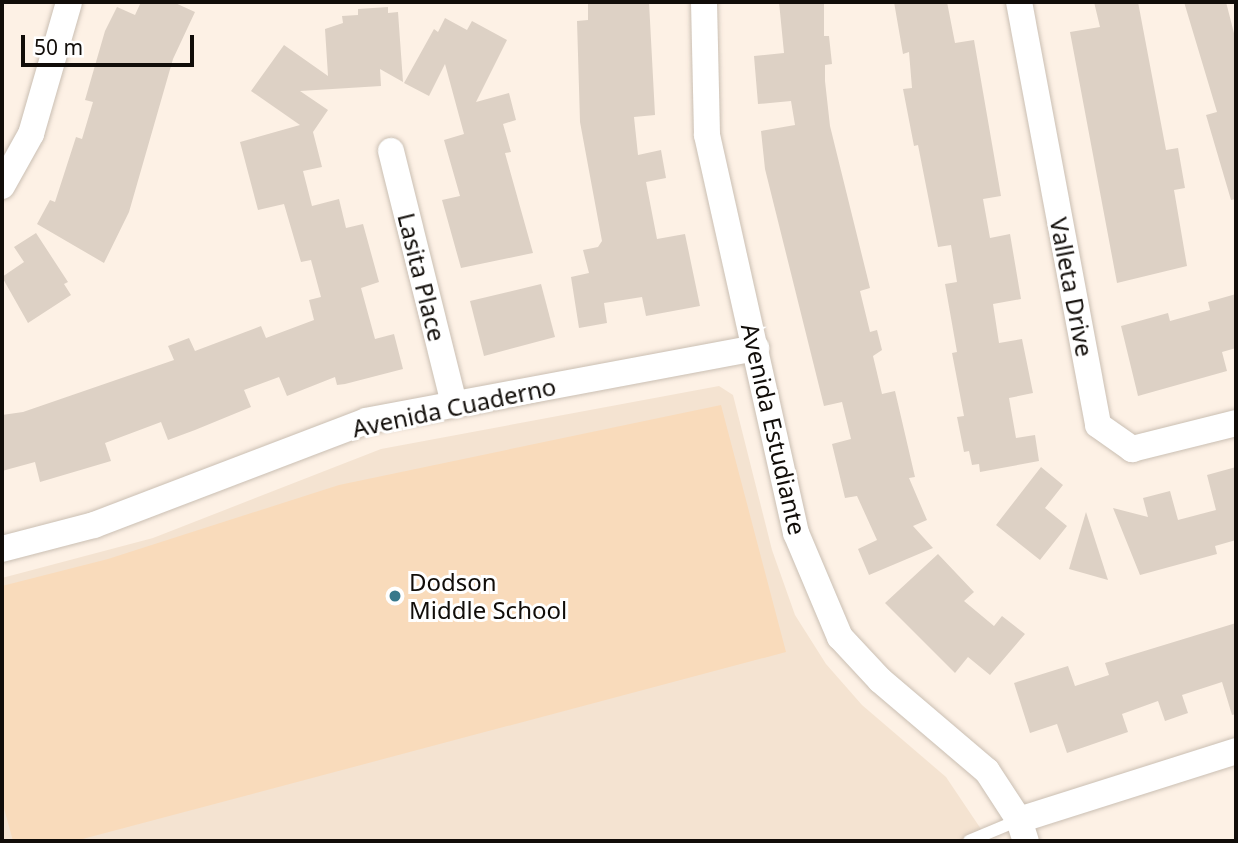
<!DOCTYPE html>
<style>
body{margin:0}
#map{position:relative;width:1238px;height:843px;overflow:hidden;background:#fdf1e5;font-family:"Noto Sans",sans-serif}
div>[style]{position:absolute}
.built>*{inset:0;background:#f4e3d1}
.green>*{inset:0;background:#f9dbbb}
.building>*{inset:0;background:#ddd1c5}
.roads{filter:drop-shadow(0 0 2px #cabfb3) drop-shadow(0 0 2px #cabfb3)}
.lane>*{height:12px;margin:-6px;padding:0 6px;transform-origin:6px;border-radius:6px;background:#fff}
.street>*{height:26px;margin:-13px;padding:0 13px;transform-origin:13px;border-radius:13px;background:#fff}
.dots>*{width:19px;height:19px;translate:-50% -50%;box-sizing:border-box;border:4px solid #fff;border-radius:50%}
span{translate:-50% -50%;white-space:nowrap;text-align:center;line-height:1.15;-webkit-text-stroke:6px #fff;paint-order:stroke}
.street-label{font-size:24px;color:#110d09}
.poi-label{font-size:24px;color:#110d09}
.left{translate:0 -50%;text-align:left}
.frame{position:absolute;inset:0;border:4px solid #110d09;pointer-events:none}
.scale{position:absolute;left:21px;top:35px;width:173px;height:32px;box-sizing:border-box;border:4px solid #110d09;border-top:0;padding-left:9px;font-size:21px;line-height:24px;white-space:nowrap;color:#110d09;-webkit-text-stroke:5px #fff;paint-order:stroke}
</style>
<div id="map">
<div class="built">
<div style="clip-path:polygon(719px 386px,733px 395px,772px 550px,795px 615px,826px 664px,862px 705px,946px 777px,989px 841px,4px 841px,2px 578px,153px 538px,381px 449px)"></div>
</div>
<div class="green">
<div style="clip-path:polygon(721px 405px,786px 652px,75px 841px,13px 841px,2px 801px,2px 586px,108px 559px,339px 485px)"></div>
</div>
<div class="building">
<div style="clip-path:polygon(141px 2px,173px 2px,195px 12px,173px 59px,129px 212px,104px 263px,37px 224px,50px 200px,55px 202px,76px 137px,82px 139px,93px 102px,85px 100px,105px 31px,117px 7px,135px 15px)"></div>
<div style="clip-path:polygon(588px 2px,649px 2px,655px 115px,634px 117px,638px 155px,661px 150px,666px 178px,646px 182px,657px 239px,685px 234px,700px 306px,646px 316px,642px 297px,604px 303px,607px 323px,579px 328px,571px 277px,589px 273px,583px 250px,598px 247px,602px 241px,580px 122px,577px 21px,588px 20px)"></div>
<div style="clip-path:polygon(779px 2px,824px 2px,824px 36px,829px 36px,832px 64px,825px 65px,825px 81px,830px 126px,870px 288px,860px 291px,870px 332px,877px 330px,882px 350px,873px 356px,882px 394px,895px 391px,915px 477px,909px 478px,927px 520px,913px 526px,933px 548px,869px 575px,858px 549px,877px 540px,857px 496px,845px 498px,832px 444px,851px 439px,842px 402px,824px 406px,765px 169px,761px 131px,795px 125px,791px 101px,758px 104px,754px 56px,784px 53px)"></div>
<div style="clip-path:polygon(894px 2px,947px 2px,955px 43px,974px 40px,1001px 196px,983px 199px,990px 238px,1010px 234px,1021px 299px,993px 304px,999px 343px,1022px 339px,1033px 393px,1009px 398px,1016px 438px,1035px 435px,1039px 461px,980px 472px,979px 464px,972px 465px,969px 451px,964px 452px,957px 417px,964px 416px,952px 353px,957px 352px,945px 284px,957px 282px,951px 245px,938px 247px,918px 145px,914px 146px,903px 89px,912px 88px,909px 52px,903px 54px)"></div>
<div style="clip-path:polygon(1094px 2px,1138px 2px,1166px 150px,1178px 148px,1185px 188px,1174px 190px,1187px 266px,1117px 283px,1070px 32px,1100px 27px)"></div>
<div style="clip-path:polygon(1184px 2px,1226px 2px,1236px 41px,1236px 199px,1231px 200px,1206px 115px,1217px 112px)"></div>
<div style="clip-path:polygon(388px 7px,388px 13px,398px 12px,403px 82px,380px 69px,381px 86px,300px 91px,328px 110px,313px 132px,322px 167px,303px 171px,312px 206px,339px 199px,346px 228px,363px 224px,379px 282px,361px 288px,375px 339px,394px 334px,403px 369px,345px 384px,337px 385px,335px 377px,287px 396px,279px 377px,244px 390px,251px 407px,195px 430px,168px 440px,161px 422px,105px 443px,111px 461px,40px 482px,35px 462px,2px 471px,2px 415px,23px 412px,174px 360px,168px 346px,189px 338px,195px 351px,261px 326px,266px 338px,314px 320px,309px 300px,321px 297px,311px 260px,301px 262px,284px 204px,258px 210px,240px 142px,300px 125px,251px 91px,284px 45px,328px 76px,325px 29px,343px 23px,342px 16px,358px 15px,358px 9px)"></div>
<div style="clip-path:polygon(445px 18px,467px 30px,472px 21px,507px 40px,476px 102px,509px 93px,516px 120px,503px 124px,511px 152px,505px 153px,533px 253px,461px 268px,442px 200px,460px 196px,444px 140px,464px 134px,445px 64px,429px 96px,404px 83px,434px 29px,438px 32px)"></div>
<div style="clip-path:polygon(36px 233px,68px 282px,64px 284px,71px 295px,28px 323px,2px 277px,24px 262px,14px 247px)"></div>
<div style="clip-path:polygon(541px 284px,555px 337px,484px 356px,470px 301px)"></div>
<div style="clip-path:polygon(1236px 294px,1236px 348px,1222px 352px,1227px 371px,1138px 396px,1121px 326px,1168px 313px,1170px 321px,1210px 310px,1208px 302px)"></div>
<div style="clip-path:polygon(1041px 467px,1063px 485px,1045px 508px,1067px 526px,1040px 560px,996px 525px)"></div>
<div style="clip-path:polygon(1236px 467px,1236px 540px,1215px 546px,1217px 554px,1140px 575px,1113px 508px,1148px 517px,1143px 498px,1170px 491px,1178px 520px,1216px 510px,1207px 475px)"></div>
<div style="clip-path:polygon(1086px 512px,1108px 580px,1069px 569px)"></div>
<div style="clip-path:polygon(938px 554px,974px 592px,964px 601px,994px 626px,1002px 616px,1025px 634px,990px 675px,968px 657px,955px 673px,885px 603px)"></div>
<div style="clip-path:polygon(1236px 623px,1236px 714px,1232px 715px,1222px 682px,1182px 695px,1188px 713px,1165px 721px,1158px 701px,1122px 714px,1128px 732px,1067px 753px,1057px 724px,1030px 733px,1014px 683px,1068px 666px,1075px 686px,1109px 675px,1105px 663px)"></div>
</div>
<div class="roads">
<div class="lane">
<div style="left:969px;top:841px;width:54px;rotate:-22.8deg"></div>
</div>
<div class="street">
<div style="left:704px;top:2px;width:133px;rotate:88.7deg"></div>
<div style="left:707px;top:135px;width:408px;rotate:77.4deg"></div>
<div style="left:796px;top:533px;width:113px;rotate:67.1deg"></div>
<div style="left:840px;top:637px;width:59px;rotate:47.1deg"></div>
<div style="left:880px;top:680px;width:140px;rotate:40.4deg"></div>
<div style="left:987px;top:771px;width:59px;rotate:56.9deg"></div>
<div style="left:1019px;top:820px;width:22px;rotate:72deg"></div>
<div style="left:1019px;top:2px;width:430px;rotate:79.4deg"></div>
<div style="left:1098px;top:425px;width:42px;rotate:35.2deg"></div>
<div style="left:1132px;top:449px;width:107px;rotate:-14deg"></div>
<div style="left:391px;top:151px;width:260px;rotate:76deg"></div>
<div style="left:2px;top:186px;width:60px;rotate:-60.9deg"></div>
<div style="left:31px;top:134px;width:137px;rotate:-73.9deg"></div>
<div style="left:2px;top:549px;width:95px;rotate:-14.6deg"></div>
<div style="left:94px;top:525px;width:291px;rotate:-20.9deg"></div>
<div style="left:366px;top:421px;width:397px;rotate:-10.6deg"></div>
<div style="left:1019px;top:820px;width:228px;rotate:-17.6deg"></div>
</div>
</div>
<div class="dots">
<div style="left:395px;top:596px;background:#37788b"></div>
</div>
<div class="street-label">
<span style="left:422px;top:277px;rotate:76deg">Lasita Place</span>
<span style="left:1072px;top:287px;rotate:79deg">Valleta Drive</span>
<span style="left:454px;top:407px;rotate:-12deg">Avenida Cuaderno</span>
<span style="left:774px;top:429px;rotate:77deg">Avenida Estudiante</span>
</div>
<div class="poi-label">
<span class="left" style="left:409px;top:596px">Dodson<br>Middle School</span>
</div>
<div class="frame"></div>
<div class="scale">50 m</div>
</div>
